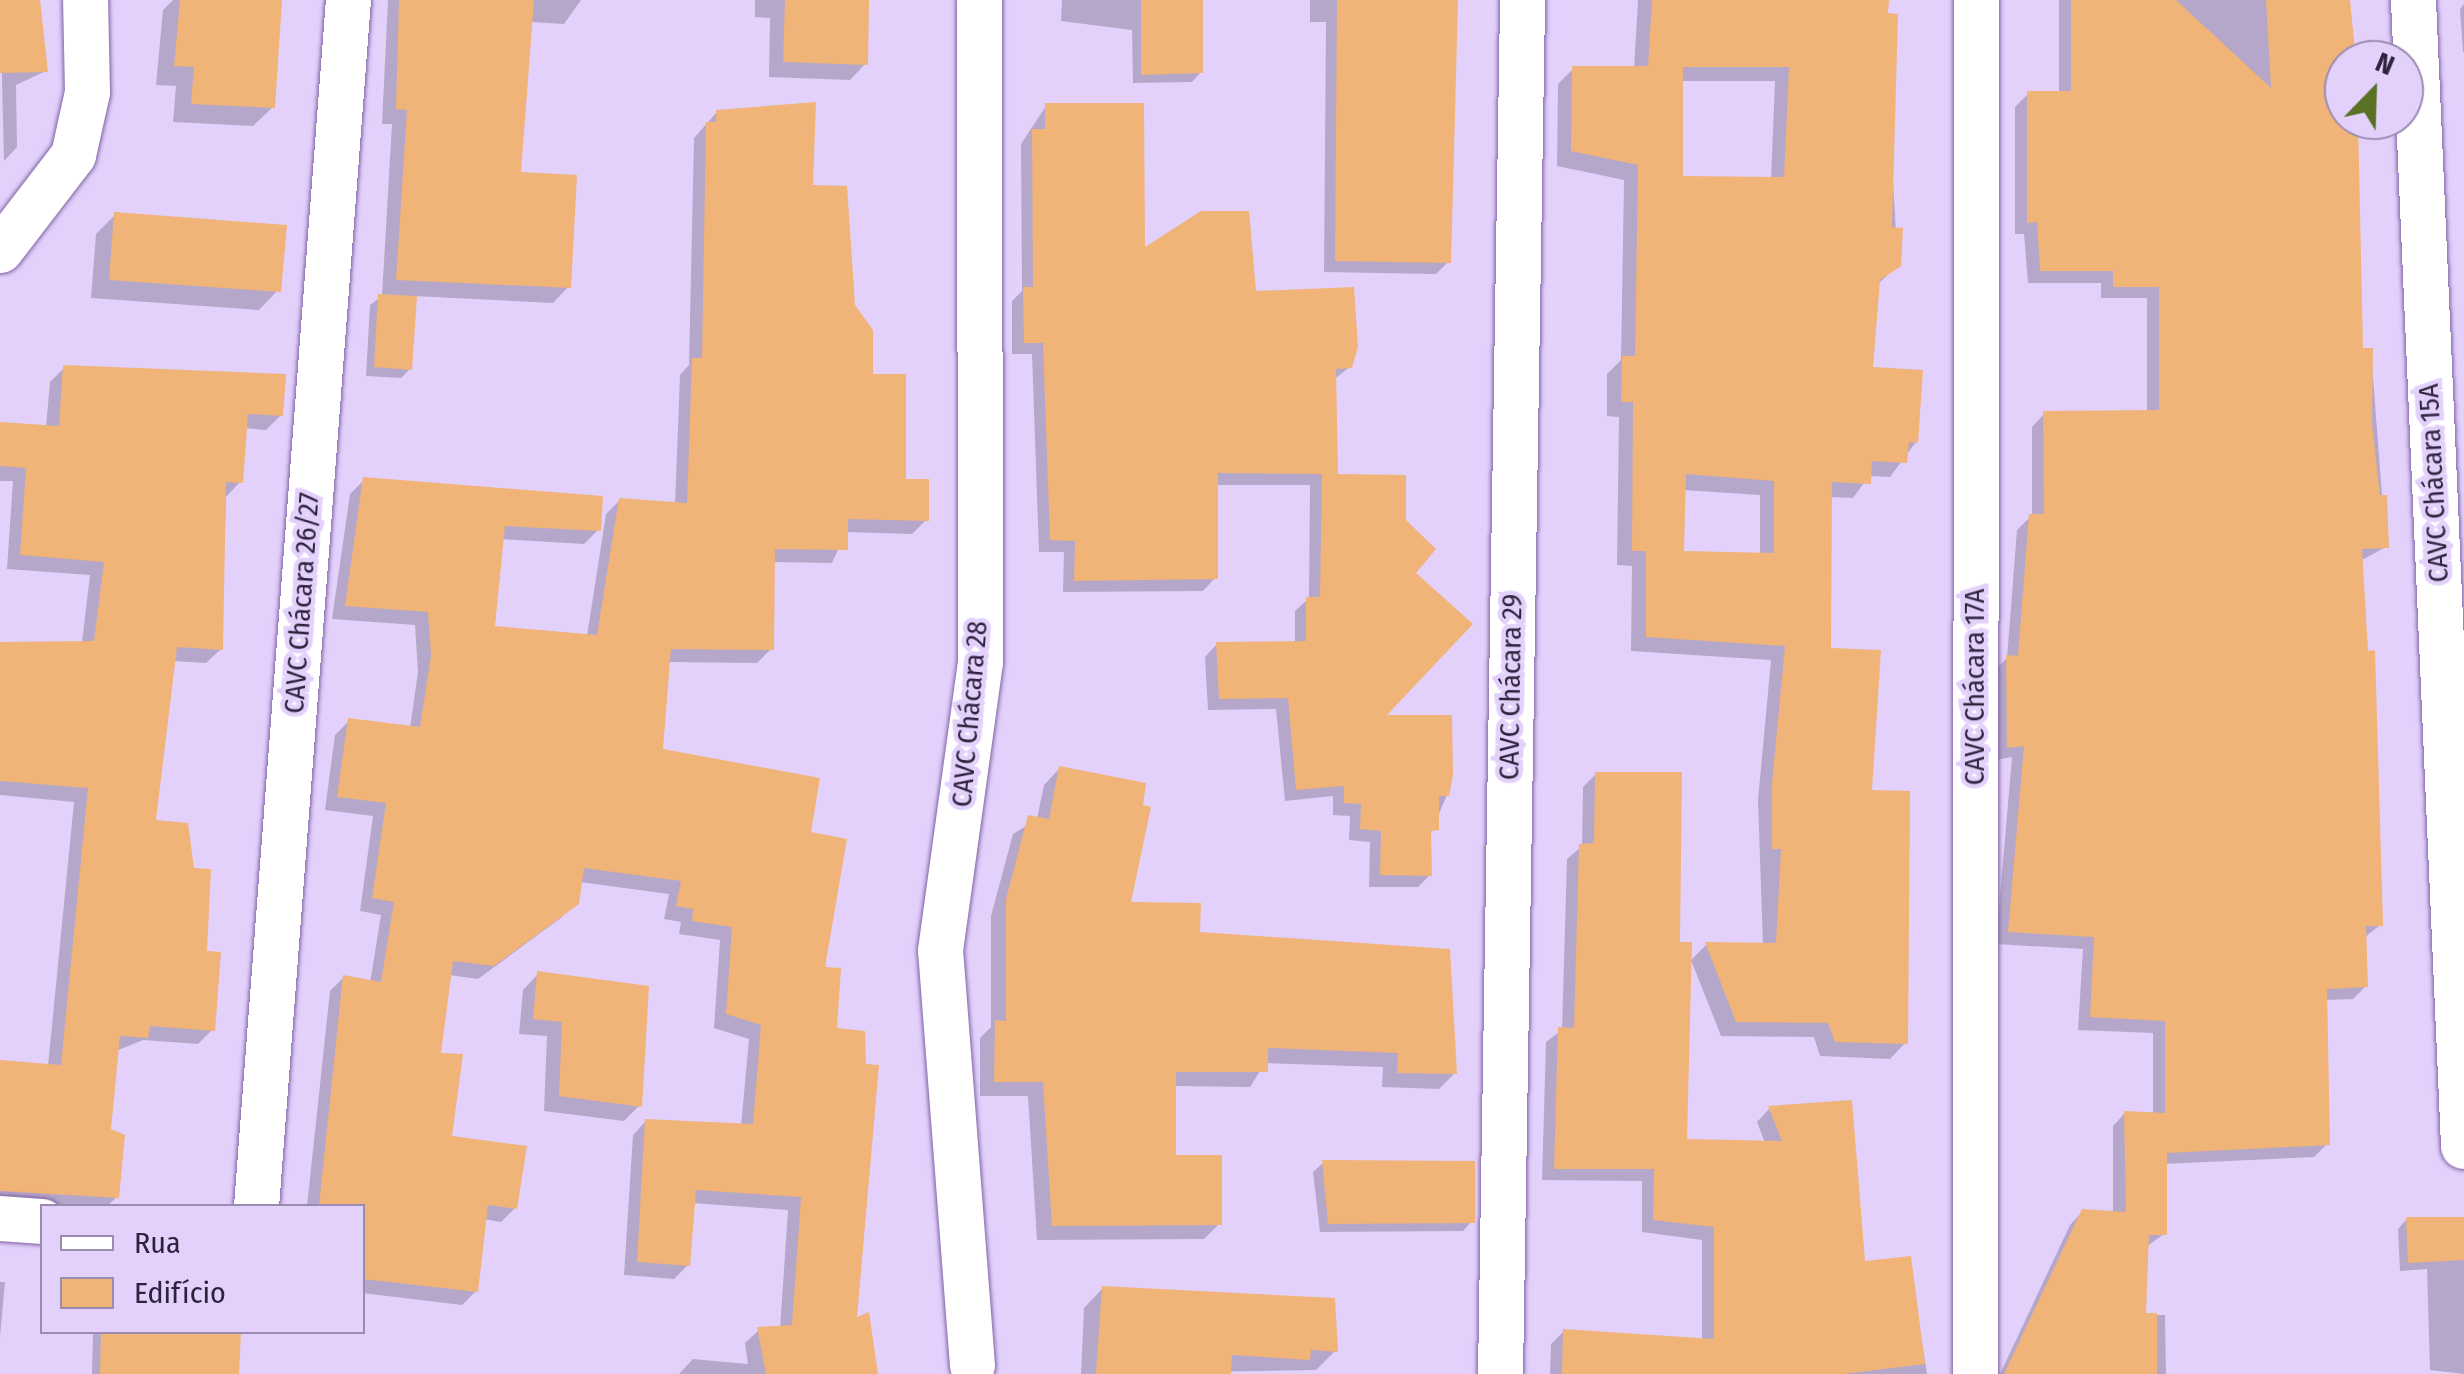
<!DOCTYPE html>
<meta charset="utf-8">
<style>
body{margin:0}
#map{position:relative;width:2464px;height:1374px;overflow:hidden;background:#e3d1fc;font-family:"Fira Sans Condensed",sans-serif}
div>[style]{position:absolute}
.shadow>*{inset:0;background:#0003}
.building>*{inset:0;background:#f0b378}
.roads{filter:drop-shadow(0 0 2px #8163a4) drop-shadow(0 0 2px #8163a4)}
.minor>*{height:45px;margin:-22.5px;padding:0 22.5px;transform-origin:22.5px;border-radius:22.5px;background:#fff}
span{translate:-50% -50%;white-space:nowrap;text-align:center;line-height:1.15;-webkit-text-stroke:9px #e3d1fc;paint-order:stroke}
.street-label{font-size:28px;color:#2e223d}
.legend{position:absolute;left:40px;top:1204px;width:325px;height:130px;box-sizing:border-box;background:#e3d1fc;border:2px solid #9b8bb0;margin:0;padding:12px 18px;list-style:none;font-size:30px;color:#2e223d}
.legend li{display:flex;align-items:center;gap:20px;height:50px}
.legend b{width:50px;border:2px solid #9b8bb0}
.north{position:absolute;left:2324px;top:40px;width:100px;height:100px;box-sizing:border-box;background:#e3d1fc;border:2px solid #9b8bb0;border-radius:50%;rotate:23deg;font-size:28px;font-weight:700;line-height:40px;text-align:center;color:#2e223d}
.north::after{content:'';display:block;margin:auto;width:35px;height:45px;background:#597122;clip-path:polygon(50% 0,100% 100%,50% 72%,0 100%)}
</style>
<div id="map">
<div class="shadow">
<div style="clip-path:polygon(0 0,39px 0,46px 71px,16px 85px,17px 147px,4px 161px)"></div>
<div style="clip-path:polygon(173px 0,279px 0,273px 107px,253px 126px,173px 122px,176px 86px,156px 85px,163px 10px)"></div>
<div style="clip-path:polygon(388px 0,581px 0,564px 24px,530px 22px,518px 174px,568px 287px,553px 303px,414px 296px,410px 369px,401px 378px,366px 376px,370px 305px,382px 296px,392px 124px,382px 124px)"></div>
<div style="clip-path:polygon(755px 0,867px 0,865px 64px,850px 80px,769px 77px,770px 18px,755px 17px)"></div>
<div style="clip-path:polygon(1062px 0,1202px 0,1201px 72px,1192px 82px,1133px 83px,1132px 30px,1061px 21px)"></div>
<div style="clip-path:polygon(1310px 0,1450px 0,1448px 262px,1436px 274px,1324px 272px,1326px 22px,1310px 22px)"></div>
<div style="clip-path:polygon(evenodd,1638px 0,1882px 0,1898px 265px,1878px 284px,1871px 369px,1916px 442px,1890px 477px,1869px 476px,1853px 498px,1830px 497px,1829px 651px,1869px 792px,1905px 1043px,1890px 1059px,1820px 1056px,1814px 1037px,1721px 1036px,1691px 960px,1706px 945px,1763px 946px,1758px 800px,1771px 660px,1631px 651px,1632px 566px,1617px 565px,1619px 417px,1607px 416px,1607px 374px,1621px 360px,1624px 180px,1557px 166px,1558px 84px,1573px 69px,1634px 69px,1638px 0,1681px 81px,1775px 81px,1771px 179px,1680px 179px,1681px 81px,1638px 0,1683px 490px,1760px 495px,1760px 556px,1682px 554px,1683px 490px)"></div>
<div style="clip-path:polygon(2059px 0,2347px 0,2344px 120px,2351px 120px,2360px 351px,2371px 351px,2386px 547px,2360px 561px,2380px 925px,2364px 938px,2366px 986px,2353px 999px,2325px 1000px,2327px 1144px,2314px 1157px,2164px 1164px,2164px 1234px,2146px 1247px,2144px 1315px,2165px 1315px,2166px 1374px,2000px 1374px,2070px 1225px,2083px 1211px,2113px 1213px,2113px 1126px,2125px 1113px,2153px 1115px,2153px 1033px,2078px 1030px,2083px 949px,1996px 944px,2012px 757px,1996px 760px,1995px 670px,2007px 658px,2017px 530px,2032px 515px,2032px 427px,2044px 414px,2147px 413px,2147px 298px,2101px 298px,2101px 283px,2028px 283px,2024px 234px,2015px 234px,2015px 107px,2028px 94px,2059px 93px)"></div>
<div style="clip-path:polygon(2464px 4px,2464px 52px,2463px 52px,2460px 9px)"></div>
<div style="clip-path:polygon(1046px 106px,1143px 251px,1253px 293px,1350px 367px,1333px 380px,1335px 477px,1403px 521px,1413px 573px,1381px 718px,1447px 795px,1429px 837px,1430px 875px,1418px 887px,1369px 887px,1370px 842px,1349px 840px,1350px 816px,1333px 815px,1333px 796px,1285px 801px,1276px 709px,1208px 710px,1205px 657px,1217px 644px,1295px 644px,1295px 611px,1309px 598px,1310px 485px,1216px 485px,1215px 578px,1203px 591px,1063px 592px,1064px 552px,1039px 552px,1032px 354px,1012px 354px,1012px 301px,1022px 291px,1021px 144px)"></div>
<div style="clip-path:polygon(717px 112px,811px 188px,904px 482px,926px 520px,912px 534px,846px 532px,832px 563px,773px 562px,771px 649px,757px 663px,667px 662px,660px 751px,808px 834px,834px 1030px,854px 1321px,874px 1374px,679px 1374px,693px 1359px,748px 1364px,745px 1343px,759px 1330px,780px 1329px,788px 1210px,692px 1203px,688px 1265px,674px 1279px,624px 1275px,633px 1135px,646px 1121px,741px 1126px,749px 1039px,714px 1028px,720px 940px,679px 934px,681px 922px,664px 919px,669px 894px,580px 882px,562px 917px,478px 979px,449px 975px,438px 1055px,450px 1138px,515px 1208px,501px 1222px,484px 1219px,476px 1291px,462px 1305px,362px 1293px,362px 1206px,307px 1206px,330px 991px,344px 977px,370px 983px,381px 915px,360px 911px,373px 816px,325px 810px,335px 735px,349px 721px,410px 728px,418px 672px,415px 625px,332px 619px,350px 494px,364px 480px,598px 530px,584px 544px,501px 539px,493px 629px,587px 636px,606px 514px,620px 500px,675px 505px,680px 375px,689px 365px,694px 138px)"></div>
<div style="clip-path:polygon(115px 215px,278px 290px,259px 310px,91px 298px,96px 234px)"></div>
<div style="clip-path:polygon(64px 368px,281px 415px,266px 430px,244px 428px,240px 482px,226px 497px,221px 649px,206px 663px,173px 661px,154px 823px,204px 954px,212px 1030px,198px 1044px,143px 1040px,116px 1051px,108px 1131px,117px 1197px,107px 1206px,0 1204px,0 1063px,48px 1066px,74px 802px,0 795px,0 643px,82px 642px,90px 575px,7px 569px,13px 481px,0 481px,0 424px,46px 427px,50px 382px)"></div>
<div style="clip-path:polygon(1059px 769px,1128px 905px,1455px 1073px,1439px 1089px,1382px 1087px,1383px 1067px,1265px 1063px,1250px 1087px,1174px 1086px,1174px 1157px,1219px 1224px,1204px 1239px,1037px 1240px,1028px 1096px,980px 1096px,980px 1038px,991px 1027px,991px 916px,1013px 834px,1037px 819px,1044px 785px)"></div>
<div style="clip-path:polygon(1596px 774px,1678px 944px,1685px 1141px,1765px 1143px,1757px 1122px,1769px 1109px,1863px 1264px,1909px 1259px,1927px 1374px,1550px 1374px,1551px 1344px,1564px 1331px,1702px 1341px,1702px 1240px,1642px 1232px,1642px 1181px,1542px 1180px,1546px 1042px,1562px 1030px,1567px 859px,1582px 846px,1583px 787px)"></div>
<div style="clip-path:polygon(538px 974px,639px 1106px,624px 1121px,544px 1111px,547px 1036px,519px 1034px,523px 990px)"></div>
<div style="clip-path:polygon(1323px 1163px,1472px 1221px,1463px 1231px,1320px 1232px,1313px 1172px)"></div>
<div style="clip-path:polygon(2407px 1219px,2464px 1219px,2464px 1374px,2430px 1370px,2427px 1269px,2400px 1271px,2398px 1229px)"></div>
<div style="clip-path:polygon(0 1282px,5px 1282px,0 1337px)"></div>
<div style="clip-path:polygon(1103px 1288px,1335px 1351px,1316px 1370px,1081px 1374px,1084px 1308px)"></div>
<div style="clip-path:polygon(93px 1332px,239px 1332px,236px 1374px,92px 1374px)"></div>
</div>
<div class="building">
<div style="clip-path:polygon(0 0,40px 0,48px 72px,0 73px)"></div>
<div style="clip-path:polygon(180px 0,282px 0,275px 108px,191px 104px,194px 67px,174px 66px)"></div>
<div style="clip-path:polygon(399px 0,534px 0,521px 172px,577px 175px,571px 288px,396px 280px,407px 110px,396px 109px)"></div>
<div style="clip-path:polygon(785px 0,869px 0,868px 65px,783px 62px)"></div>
<div style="clip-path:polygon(1141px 0,1203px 0,1203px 73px,1141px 75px)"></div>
<div style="clip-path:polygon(1337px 0,1458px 0,1451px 263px,1335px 261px)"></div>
<div style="clip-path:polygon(evenodd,1652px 0,1889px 0,1888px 13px,1898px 14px,1892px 227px,1903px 228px,1901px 266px,1880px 280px,1873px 367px,1923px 370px,1918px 443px,1909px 442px,1907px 463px,1872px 461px,1871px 484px,1832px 482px,1831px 648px,1881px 650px,1872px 790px,1910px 791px,1908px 1044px,1835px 1042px,1828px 1023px,1736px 1022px,1705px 942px,1776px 943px,1781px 849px,1772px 849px,1772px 783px,1785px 646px,1646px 637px,1646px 551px,1632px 551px,1633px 402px,1621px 402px,1622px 356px,1635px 356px,1638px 165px,1571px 151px,1572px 66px,1648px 66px,1652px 0,1683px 67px,1789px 67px,1784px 177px,1683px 176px,1683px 67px,1652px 0,1686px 474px,1774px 481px,1774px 553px,1684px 551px,1686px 474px)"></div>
<div style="clip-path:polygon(2071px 0,2176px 0,2271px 88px,2266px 0,2350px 0,2356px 60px,2344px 60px,2344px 120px,2358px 120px,2363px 348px,2373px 348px,2372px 424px,2380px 495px,2387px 495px,2389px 548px,2362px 549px,2368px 651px,2375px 650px,2383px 926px,2366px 926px,2368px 987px,2327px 989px,2330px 1145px,2167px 1153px,2167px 1235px,2149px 1235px,2146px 1313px,2157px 1313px,2157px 1374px,2004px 1374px,2082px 1209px,2126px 1212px,2124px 1111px,2165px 1113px,2165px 1021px,2090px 1017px,2094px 937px,2008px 932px,2024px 746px,2007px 748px,2006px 655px,2018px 656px,2029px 514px,2044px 514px,2043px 411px,2159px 410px,2159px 287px,2113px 287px,2113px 271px,2040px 271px,2037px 222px,2027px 223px,2027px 91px,2071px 91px)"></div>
<div style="clip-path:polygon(816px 102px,813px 185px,847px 186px,855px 305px,873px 330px,873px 374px,906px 374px,906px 479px,929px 479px,929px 521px,848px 519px,848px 550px,775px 549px,774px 650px,671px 649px,663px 749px,820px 778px,811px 832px,847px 839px,825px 967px,841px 968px,837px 1028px,865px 1031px,866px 1064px,879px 1065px,857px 1317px,869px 1312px,878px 1374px,766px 1374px,757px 1327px,792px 1325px,801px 1197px,696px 1190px,690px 1266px,637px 1262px,645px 1119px,753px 1124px,761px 1025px,726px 1014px,732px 927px,692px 921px,693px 909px,676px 906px,681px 881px,584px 868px,579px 904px,494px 966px,453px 961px,441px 1053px,463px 1054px,452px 1136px,527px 1146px,517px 1209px,488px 1205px,478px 1292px,362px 1279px,362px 1206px,319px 1206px,343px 975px,381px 982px,394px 902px,372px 898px,386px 803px,337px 797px,348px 718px,420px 727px,431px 656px,428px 612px,345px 606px,363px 477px,603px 496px,601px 531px,505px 526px,495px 626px,597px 635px,619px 498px,687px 503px,692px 358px,702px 358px,706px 122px,716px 122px,716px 110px)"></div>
<div style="clip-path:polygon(1045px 103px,1144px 103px,1145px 247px,1201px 211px,1249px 211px,1256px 291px,1354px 287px,1358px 347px,1352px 368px,1336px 369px,1338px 474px,1406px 475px,1406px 520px,1436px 549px,1416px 573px,1473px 624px,1387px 715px,1452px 715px,1453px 775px,1449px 796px,1439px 796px,1439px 830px,1431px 831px,1432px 876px,1380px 875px,1381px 831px,1360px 829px,1361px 804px,1344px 803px,1344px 786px,1296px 790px,1288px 698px,1219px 699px,1216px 642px,1306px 641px,1306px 597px,1320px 597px,1322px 474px,1218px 473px,1218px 579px,1074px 581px,1075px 541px,1050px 540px,1043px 343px,1024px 343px,1023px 287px,1033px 287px,1032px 129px,1045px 129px)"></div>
<div style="clip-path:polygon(114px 212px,287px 225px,281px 292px,109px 280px)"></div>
<div style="clip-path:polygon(378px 294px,417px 296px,412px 370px,374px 367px)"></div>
<div style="clip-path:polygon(63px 365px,286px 374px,283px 416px,248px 414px,243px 483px,226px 482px,223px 650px,177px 647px,156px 820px,188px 823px,194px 868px,211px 869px,207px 951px,221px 952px,215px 1031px,150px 1026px,148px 1038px,120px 1036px,111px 1129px,125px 1135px,119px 1198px,0 1191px,0 1060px,61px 1065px,88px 788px,0 781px,0 642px,94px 641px,104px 562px,20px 555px,26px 468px,0 466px,0 422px,59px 426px)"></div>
<div style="clip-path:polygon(1059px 766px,1146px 783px,1143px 805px,1151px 807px,1131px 902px,1201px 903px,1200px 932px,1450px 949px,1457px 1074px,1397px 1073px,1398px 1053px,1268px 1048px,1268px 1072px,1176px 1072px,1176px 1155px,1222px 1155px,1222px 1225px,1052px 1226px,1043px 1082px,994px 1082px,995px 1020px,1006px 1021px,1006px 899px,1028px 815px,1049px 819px)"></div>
<div style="clip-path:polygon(1595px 772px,1682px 772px,1680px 942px,1692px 942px,1687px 1139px,1782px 1141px,1768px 1106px,1852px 1100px,1865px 1261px,1911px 1256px,1925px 1364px,1843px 1374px,1562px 1374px,1563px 1329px,1714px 1339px,1714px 1227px,1653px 1220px,1654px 1169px,1554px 1169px,1558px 1027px,1574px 1028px,1579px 844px,1594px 843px)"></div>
<div style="clip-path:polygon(537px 971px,649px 986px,642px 1107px,559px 1096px,562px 1022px,533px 1019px)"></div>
<div style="clip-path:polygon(1322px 1160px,1475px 1161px,1475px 1223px,1328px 1224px)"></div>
<div style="clip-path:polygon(2406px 1217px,2464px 1217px,2464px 1260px,2408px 1263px)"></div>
<div style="clip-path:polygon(1102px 1286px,1335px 1298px,1338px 1352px,1311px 1350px,1310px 1360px,1232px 1355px,1231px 1374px,1096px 1374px)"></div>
<div style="clip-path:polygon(101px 1332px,241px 1332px,239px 1374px,100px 1374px)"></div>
</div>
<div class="roads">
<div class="minor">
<div style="left:2413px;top:0;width:1147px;rotate:87.5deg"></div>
<div style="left:0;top:250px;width:120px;rotate:-52.5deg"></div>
<div style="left:73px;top:155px;width:65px;rotate:-77.5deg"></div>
<div style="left:87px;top:92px;width:92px;rotate:-91.2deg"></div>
<div style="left:256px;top:1206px;width:1210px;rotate:-85.64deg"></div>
<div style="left:0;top:1218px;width:42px;rotate:4.1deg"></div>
<div style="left:972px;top:1365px;width:416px;rotate:-94.4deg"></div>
<div style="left:940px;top:950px;width:291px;rotate:-82.1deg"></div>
<div style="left:980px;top:662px;width:662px;rotate:-90.09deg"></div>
<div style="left:1500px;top:1374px;width:1374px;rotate:-89.08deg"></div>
<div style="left:1975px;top:1374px;width:1374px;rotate:-89.96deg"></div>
</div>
</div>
<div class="street-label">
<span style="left:2434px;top:483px;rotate:-93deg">CAVC Chácara 15A</span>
<span style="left:302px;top:603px;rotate:-86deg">CAVC Chácara 26/27</span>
<span style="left:1511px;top:687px;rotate:-89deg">CAVC Chácara 29</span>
<span style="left:1975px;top:687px;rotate:-90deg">CAVC Chácara 17A</span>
<span style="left:970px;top:714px;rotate:-85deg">CAVC Chácara 28</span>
</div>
<ul class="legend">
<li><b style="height:12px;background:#fff"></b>Rua</li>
<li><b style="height:28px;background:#f0b378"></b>Edifício</li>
</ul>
<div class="north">N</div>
</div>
